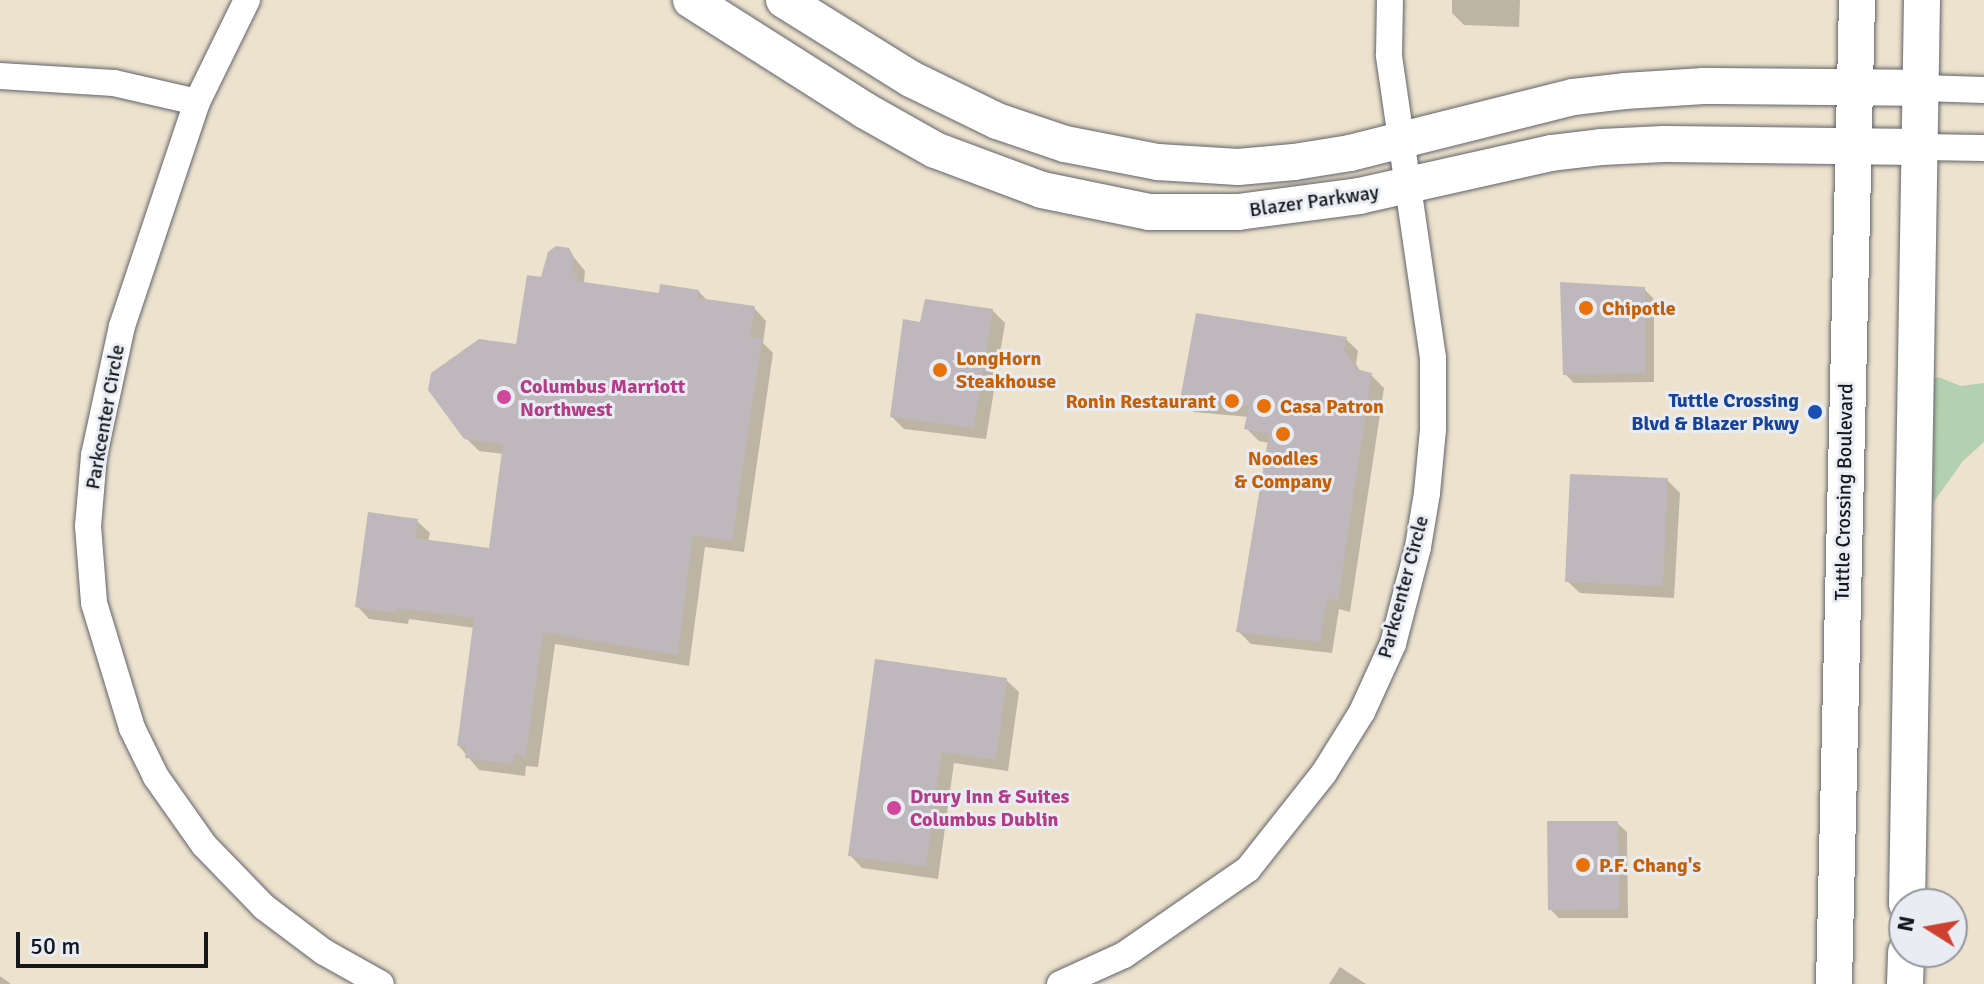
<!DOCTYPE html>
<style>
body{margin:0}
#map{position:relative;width:1984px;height:984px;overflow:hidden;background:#e9edf3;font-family:Signika,sans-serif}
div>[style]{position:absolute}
.commercial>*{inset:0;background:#ede2cd}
.green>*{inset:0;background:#b3d1b1}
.shadow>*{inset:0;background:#0003}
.building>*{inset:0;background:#beb7bb}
.roads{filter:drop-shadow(0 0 2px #61646a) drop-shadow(0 0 2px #61646a)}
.street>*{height:26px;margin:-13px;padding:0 13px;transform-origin:13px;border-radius:13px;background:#fff}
.secondary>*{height:36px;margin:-18px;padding:0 18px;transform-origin:18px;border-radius:18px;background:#fff}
.dots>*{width:22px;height:22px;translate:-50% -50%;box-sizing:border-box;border:4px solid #e9edf3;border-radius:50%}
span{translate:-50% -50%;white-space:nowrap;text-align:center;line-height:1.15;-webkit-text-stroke:6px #e9edf3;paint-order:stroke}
.street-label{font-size:20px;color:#16171a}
.food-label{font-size:20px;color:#c56008;font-weight:700}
.left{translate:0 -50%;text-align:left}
.right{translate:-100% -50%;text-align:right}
.hotel-label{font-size:20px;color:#b23c85;font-weight:700}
.transit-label{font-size:20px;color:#164399;font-weight:700}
.north{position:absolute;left:1888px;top:888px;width:80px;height:80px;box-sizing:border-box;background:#e9edf3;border:2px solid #95979c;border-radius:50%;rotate:281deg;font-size:22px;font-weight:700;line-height:32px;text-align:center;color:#16171a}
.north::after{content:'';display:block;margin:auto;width:28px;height:36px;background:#ce4131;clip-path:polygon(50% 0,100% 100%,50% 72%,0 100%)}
.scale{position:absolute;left:16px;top:932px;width:192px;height:36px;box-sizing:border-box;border:4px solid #16171a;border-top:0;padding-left:10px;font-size:24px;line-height:28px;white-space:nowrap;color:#16171a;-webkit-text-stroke:6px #e9edf3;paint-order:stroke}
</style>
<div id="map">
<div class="commercial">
<div style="clip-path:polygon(evenodd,0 0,1984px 0,1984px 984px,0 984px,0 0,1904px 904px,1952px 904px,1952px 952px,1904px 952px,1904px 904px)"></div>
</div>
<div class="green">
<div style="clip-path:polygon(1938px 377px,1961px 386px,1984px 383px,1984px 442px,1963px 461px,1933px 503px,1934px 379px)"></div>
</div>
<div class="shadow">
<div style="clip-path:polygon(1452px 0,1520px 0,1519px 27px,1464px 25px,1452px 13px)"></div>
<div style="clip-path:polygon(568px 250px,585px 271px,584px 283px,660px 296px,698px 291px,708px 301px,754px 308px,766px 321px,763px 343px,773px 353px,744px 552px,705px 547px,689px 666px,555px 644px,538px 767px,526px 766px,525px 776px,479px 770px,459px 746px,475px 628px,409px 619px,408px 624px,369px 619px,357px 606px,417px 521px,430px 533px,428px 542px,491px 550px,504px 454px,479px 451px,466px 438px,518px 347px,543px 279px)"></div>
<div style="clip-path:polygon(1644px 289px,1654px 299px,1654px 382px,1574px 383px,1565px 374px)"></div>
<div style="clip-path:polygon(992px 310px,1005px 323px,986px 439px,904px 429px,892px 417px,922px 325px)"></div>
<div style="clip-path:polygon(1346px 339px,1358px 351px,1356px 364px,1360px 371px,1371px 375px,1384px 388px,1350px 612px,1339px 609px,1332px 653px,1251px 644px,1238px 631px,1269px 443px,1259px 441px,1246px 428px,1249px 417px,1194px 412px,1182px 399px)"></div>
<div style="clip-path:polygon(1667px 480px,1680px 493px,1674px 598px,1580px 593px,1567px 581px)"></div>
<div style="clip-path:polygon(1006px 680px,1019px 692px,1008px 771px,954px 763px,938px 879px,862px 868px,850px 855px)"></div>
<div style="clip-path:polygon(1617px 823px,1627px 832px,1628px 918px,1559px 918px,1550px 909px)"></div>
<div style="clip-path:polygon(1340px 967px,1366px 984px,1329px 984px)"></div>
<div style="clip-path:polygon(0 976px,11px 984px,0 984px)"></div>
</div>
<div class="building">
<div style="clip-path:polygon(556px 246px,569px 248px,574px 257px,572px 273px,578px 274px,577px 281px,659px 293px,660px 284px,699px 290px,698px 298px,755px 306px,750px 337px,762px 339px,732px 541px,693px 535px,678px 655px,543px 632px,526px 756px,514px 754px,513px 764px,465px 758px,466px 747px,457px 746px,474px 618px,397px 608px,396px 613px,355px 607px,368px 512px,418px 519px,415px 538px,489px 548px,503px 444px,464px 439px,428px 390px,431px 373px,479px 339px,516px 344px,527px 275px,541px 277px,548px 252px)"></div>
<div style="clip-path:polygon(1560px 282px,1645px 287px,1646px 373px,1563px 375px)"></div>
<div style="clip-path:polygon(925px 299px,993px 309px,974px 428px,890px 417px,903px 319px,920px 322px)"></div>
<div style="clip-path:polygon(1196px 313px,1347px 337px,1344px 350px,1356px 369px,1372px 373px,1338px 601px,1327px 598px,1320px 642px,1236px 632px,1269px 434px,1244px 429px,1249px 406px,1180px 400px)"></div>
<div style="clip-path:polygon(1570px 474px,1668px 478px,1663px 586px,1565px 582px)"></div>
<div style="clip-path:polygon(875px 659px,1007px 678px,996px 760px,942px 752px,926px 867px,848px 856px)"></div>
<div style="clip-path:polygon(1547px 821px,1618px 821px,1619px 909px,1548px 910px)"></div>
</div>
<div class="roads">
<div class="street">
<div style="left:247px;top:0;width:114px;rotate:116.1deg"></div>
<div style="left:197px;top:102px;width:236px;rotate:108.5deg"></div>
<div style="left:122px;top:326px;width:132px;rotate:102.2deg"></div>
<div style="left:94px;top:455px;width:71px;rotate:94.8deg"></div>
<div style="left:88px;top:526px;width:77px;rotate:85.5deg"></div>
<div style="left:94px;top:603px;width:131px;rotate:73.1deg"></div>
<div style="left:132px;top:728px;width:55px;rotate:63.9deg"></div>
<div style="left:156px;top:777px;width:83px;rotate:54.8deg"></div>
<div style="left:204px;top:845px;width:86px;rotate:45.9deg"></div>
<div style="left:264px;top:907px;width:75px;rotate:36.9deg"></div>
<div style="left:324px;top:952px;width:65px;rotate:29.3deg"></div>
<div style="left:0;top:76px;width:114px;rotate:3.5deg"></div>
<div style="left:114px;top:83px;width:85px;rotate:12.9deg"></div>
<div style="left:1922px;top:88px;width:62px;rotate:1.8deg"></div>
<div style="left:1921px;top:147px;width:63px;rotate:0.9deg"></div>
<div style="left:1060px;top:984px;width:70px;rotate:-24.4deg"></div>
<div style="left:1124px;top:955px;width:151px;rotate:-34.7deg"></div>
<div style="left:1248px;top:869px;width:122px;rotate:-51.6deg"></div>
<div style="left:1324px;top:773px;width:72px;rotate:-58.1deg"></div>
<div style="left:1362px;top:712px;width:75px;rotate:-65.5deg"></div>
<div style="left:1393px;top:644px;width:100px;rotate:-75.5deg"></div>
<div style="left:1418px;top:547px;width:55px;rotate:-80.5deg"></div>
<div style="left:1427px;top:493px;width:63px;rotate:-84.6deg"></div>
<div style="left:1433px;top:430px;width:72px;rotate:-90deg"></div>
<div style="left:1433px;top:358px;width:306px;rotate:-98.3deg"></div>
<div style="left:1389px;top:55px;width:55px;rotate:-89deg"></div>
</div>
<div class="secondary">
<div style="left:691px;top:0;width:205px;rotate:32.4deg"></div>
<div style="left:864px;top:110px;width:81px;rotate:29.4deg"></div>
<div style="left:935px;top:150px;width:114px;rotate:20.5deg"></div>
<div style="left:1042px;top:190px;width:109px;rotate:11.6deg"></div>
<div style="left:1149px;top:212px;width:89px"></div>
<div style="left:1238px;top:212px;width:122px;rotate:-7.5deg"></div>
<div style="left:1359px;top:196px;width:197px;rotate:-12.6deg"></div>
<div style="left:1551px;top:153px;width:50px;rotate:-6.8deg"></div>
<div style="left:1601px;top:147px;width:63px;rotate:-2.7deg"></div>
<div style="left:1664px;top:144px;width:257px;rotate:0.7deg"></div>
<div style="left:784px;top:0;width:150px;rotate:31.9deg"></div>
<div style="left:911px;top:79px;width:96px;rotate:26deg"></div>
<div style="left:997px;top:121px;width:72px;rotate:18.7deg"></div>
<div style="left:1065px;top:144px;width:95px;rotate:11deg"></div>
<div style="left:1158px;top:162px;width:80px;rotate:3.6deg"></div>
<div style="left:1238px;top:167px;width:56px;rotate:-5.1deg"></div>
<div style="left:1294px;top:162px;width:57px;rotate:-9.1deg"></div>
<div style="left:1350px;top:153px;width:230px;rotate:-14.1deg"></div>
<div style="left:1573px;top:97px;width:52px;rotate:-6.6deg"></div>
<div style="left:1625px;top:91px;width:79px;rotate:-3.6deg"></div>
<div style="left:1704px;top:86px;width:218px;rotate:0.5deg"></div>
<div style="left:1907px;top:904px;width:904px;rotate:-89.05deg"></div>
<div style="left:1834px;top:984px;width:984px;rotate:-88.66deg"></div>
<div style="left:1905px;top:984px;width:32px;rotate:-88deg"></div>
</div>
</div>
<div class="dots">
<div style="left:1586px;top:308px;background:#e8710a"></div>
<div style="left:940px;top:370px;background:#e8710a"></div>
<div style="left:504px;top:397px;background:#d1479c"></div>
<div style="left:1232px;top:401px;background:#e8710a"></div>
<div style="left:1264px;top:406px;background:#e8710a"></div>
<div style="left:1815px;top:412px;background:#1a4fb4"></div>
<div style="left:1283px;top:434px;background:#e8710a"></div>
<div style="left:894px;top:808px;background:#d1479c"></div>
<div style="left:1583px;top:865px;background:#e8710a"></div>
</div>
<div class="street-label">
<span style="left:1314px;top:201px;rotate:-8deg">Blazer Parkway</span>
<span style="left:105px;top:417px;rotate:-80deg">Parkcenter Circle</span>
<span style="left:1844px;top:492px;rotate:-89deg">Tuttle Crossing Boulevard</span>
<span style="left:1403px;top:587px;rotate:-75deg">Parkcenter Circle</span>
</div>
<div class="food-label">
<span class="left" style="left:1602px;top:308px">Chipotle</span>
<span class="left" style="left:956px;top:370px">LongHorn<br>Steakhouse</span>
<span class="right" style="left:1216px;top:401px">Ronin Restaurant</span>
<span class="left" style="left:1280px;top:406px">Casa Patron</span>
<span style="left:1283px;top:470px">Noodles<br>&amp; Company</span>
<span class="left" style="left:1599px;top:865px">P.F. Chang's</span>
</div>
<div class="hotel-label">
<span class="left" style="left:520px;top:398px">Columbus Marriott<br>Northwest</span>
<span class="left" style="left:910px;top:808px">Drury Inn &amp; Suites<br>Columbus Dublin</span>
</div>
<div class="transit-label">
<span class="right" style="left:1799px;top:412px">Tuttle Crossing<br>Blvd &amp; Blazer Pkwy</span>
</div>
<div class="north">N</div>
<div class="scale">50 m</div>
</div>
